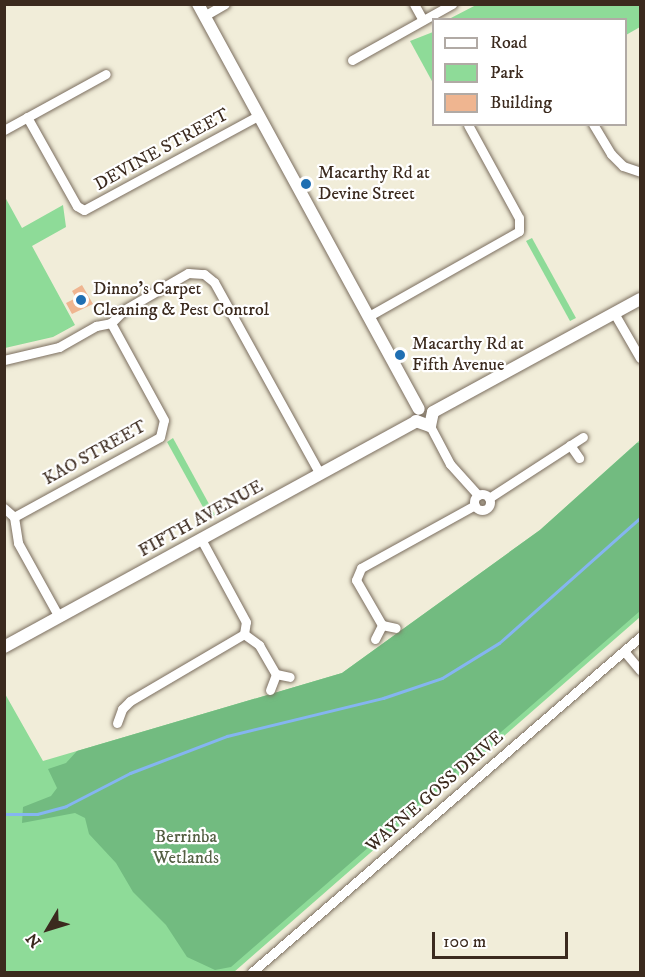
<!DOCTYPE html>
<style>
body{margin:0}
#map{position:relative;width:645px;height:977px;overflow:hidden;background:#f1edd9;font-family:"IM FELL DW Pica",serif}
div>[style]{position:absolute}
.green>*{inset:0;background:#8edb98}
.forest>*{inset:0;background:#72bb80}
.stream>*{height:3px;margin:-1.5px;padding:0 1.5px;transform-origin:1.5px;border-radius:1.5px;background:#85b5f0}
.building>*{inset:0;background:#efb590}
.roads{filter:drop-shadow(0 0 2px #7b6e5f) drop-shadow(0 0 2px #7b6e5f)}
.minor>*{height:9px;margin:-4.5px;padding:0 4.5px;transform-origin:4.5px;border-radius:4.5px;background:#fff}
.minor>.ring{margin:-4.5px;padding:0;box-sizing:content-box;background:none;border:9px solid #fff;border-radius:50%}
.tertiary>*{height:12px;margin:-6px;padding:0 6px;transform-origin:6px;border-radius:6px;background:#fff}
.dots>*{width:16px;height:16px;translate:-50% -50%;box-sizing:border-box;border:3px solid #fff;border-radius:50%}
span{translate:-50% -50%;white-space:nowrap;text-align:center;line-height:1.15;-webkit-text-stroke:4.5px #fff;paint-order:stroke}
.street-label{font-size:18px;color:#3b2a1e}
.poi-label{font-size:18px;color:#3b2a1e}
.left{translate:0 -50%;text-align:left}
.park-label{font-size:18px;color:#545f43}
.frame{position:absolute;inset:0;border:6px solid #3b2a1e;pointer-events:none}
.legend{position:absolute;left:432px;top:18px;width:195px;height:108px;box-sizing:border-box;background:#fff;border:2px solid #b1aaa5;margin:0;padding:8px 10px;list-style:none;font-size:18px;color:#3b2a1e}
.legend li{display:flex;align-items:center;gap:12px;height:30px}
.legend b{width:30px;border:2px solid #b1aaa5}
.north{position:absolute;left:18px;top:899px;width:60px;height:60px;-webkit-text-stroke:4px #fff;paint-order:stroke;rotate:232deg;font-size:16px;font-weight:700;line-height:24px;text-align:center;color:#3b2a1e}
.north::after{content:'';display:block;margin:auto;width:21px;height:27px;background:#3b2a1e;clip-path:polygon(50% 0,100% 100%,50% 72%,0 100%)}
.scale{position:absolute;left:432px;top:932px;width:136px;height:27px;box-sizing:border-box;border:3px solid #3b2a1e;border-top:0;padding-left:8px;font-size:18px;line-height:21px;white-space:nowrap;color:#3b2a1e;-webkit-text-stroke:4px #fff;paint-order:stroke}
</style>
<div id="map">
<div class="green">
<div style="clip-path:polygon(478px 4px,640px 5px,640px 27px,626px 35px,626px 20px,449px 19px)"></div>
<div style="clip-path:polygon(433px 32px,433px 83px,410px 41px)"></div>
<div style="clip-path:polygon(5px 197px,22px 228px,63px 205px,66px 227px,32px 246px,75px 325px,53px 337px,5px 348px)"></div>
<div style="clip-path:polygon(532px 238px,576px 318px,570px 321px,526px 241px)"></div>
<div style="clip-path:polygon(173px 438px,215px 515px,209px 518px,167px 442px)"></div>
<div style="clip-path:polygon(640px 440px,640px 617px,234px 972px,5px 972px,4px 692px,43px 761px,342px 673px,540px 530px)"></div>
</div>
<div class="forest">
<div style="clip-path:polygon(637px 443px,640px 443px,640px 611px,231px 967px,215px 970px,187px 957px,166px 925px,133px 892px,116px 863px,89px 834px,85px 818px,75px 813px,22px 823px,23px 807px,51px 796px,57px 788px,48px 769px,66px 763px,77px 751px,342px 673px,540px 530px)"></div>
</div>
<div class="stream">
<div style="left:4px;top:814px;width:33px"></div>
<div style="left:37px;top:814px;width:30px;rotate:-15deg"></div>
<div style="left:66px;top:806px;width:72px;rotate:-27.3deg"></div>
<div style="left:130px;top:773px;width:104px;rotate:-20.9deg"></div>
<div style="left:227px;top:736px;width:161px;rotate:-13.7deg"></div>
<div style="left:383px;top:698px;width:62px;rotate:-18.7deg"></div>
<div style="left:442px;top:678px;width:67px;rotate:-31.6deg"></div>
<div style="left:499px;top:643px;width:188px;rotate:-41.6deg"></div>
</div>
<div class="building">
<div style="clip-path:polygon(82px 285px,93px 304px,72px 314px,66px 303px,76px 298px,72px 291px)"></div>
</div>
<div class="roads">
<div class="minor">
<div style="left:414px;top:4px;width:18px;rotate:61deg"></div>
<div style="left:204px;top:16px;width:24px;rotate:-30deg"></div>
<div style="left:352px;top:60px;width:115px;rotate:-29.2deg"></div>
<div style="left:27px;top:117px;width:102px;rotate:60.7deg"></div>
<div style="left:77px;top:206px;width:8px;rotate:30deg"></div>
<div style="left:84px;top:210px;width:198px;rotate:-28.4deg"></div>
<div style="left:593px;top:124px;width:35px;rotate:59deg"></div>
<div style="left:611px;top:154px;width:17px;rotate:45deg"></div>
<div style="left:623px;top:166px;width:18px;rotate:19deg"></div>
<div style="left:4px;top:130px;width:116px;rotate:-28.8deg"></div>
<div style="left:614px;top:313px;width:52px;rotate:60deg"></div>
<div style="left:369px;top:316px;width:172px;rotate:-29.5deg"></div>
<div style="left:519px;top:231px;width:13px;rotate:-90deg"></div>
<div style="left:519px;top:218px;width:106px;rotate:-118.7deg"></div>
<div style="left:4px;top:360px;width:57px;rotate:-13.3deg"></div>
<div style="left:59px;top:347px;width:43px;rotate:-29.6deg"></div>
<div style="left:96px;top:326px;width:15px;rotate:-11deg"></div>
<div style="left:430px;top:426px;width:43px;rotate:62.2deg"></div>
<div style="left:450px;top:464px;width:42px;rotate:47.9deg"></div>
<div style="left:570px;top:445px;width:16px;rotate:55deg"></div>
<div class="ring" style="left:474px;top:494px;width:7px;height:7px"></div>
<div style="left:489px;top:498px;width:112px;rotate:-33deg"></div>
<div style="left:4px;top:508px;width:13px;rotate:42deg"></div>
<div style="left:14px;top:517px;width:26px;rotate:81deg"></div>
<div style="left:18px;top:543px;width:85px;rotate:61deg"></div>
<div style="left:14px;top:517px;width:166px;rotate:-28.7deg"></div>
<div style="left:160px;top:437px;width:17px;rotate:-77deg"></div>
<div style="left:164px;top:420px;width:111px;rotate:-118.7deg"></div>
<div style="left:111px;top:323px;width:18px;rotate:-45deg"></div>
<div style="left:124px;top:310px;width:74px;rotate:-30deg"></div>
<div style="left:188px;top:273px;width:16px;rotate:4deg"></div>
<div style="left:204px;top:274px;width:13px;rotate:39deg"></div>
<div style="left:214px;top:282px;width:219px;rotate:61.1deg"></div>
<div style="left:382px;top:625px;width:52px;rotate:-120deg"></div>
<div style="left:356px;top:580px;width:13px;rotate:-67deg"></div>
<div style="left:361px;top:568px;width:130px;rotate:-28.9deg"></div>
<div style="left:244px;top:634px;width:19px;rotate:36deg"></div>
<div style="left:259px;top:645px;width:34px;rotate:60deg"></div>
<div style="left:375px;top:639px;width:16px;rotate:-63deg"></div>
<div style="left:382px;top:625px;width:14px;rotate:12deg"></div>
<div style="left:624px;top:651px;width:25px;rotate:50deg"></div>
<div style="left:270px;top:690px;width:17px;rotate:-69deg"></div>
<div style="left:276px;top:674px;width:14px;rotate:12deg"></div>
<div style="left:117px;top:723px;width:15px;rotate:-70deg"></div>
<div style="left:122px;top:709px;width:11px;rotate:-45deg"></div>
<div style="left:130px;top:701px;width:132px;rotate:-30.4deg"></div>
<div style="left:244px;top:634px;width:12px;rotate:-81deg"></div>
<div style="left:246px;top:622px;width:94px;rotate:-118.5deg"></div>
<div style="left:252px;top:972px;width:513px;rotate:-40.81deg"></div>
</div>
<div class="tertiary">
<div style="left:198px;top:4px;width:461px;rotate:61.4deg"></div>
<div style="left:433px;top:412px;width:236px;rotate:-28.6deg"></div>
<div style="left:416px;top:421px;width:15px;rotate:20deg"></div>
<div style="left:430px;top:426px;width:14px;rotate:-78deg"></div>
<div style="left:4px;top:647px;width:470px;rotate:-28.7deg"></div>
</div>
</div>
<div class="dots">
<div style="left:306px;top:184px;background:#1f6fb2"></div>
<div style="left:81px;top:300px;background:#1f6fb2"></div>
<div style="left:400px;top:355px;background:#1f6fb2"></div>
</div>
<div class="street-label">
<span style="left:162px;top:150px;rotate:-29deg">DEVINE STREET</span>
<span style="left:95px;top:453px;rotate:-29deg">KAO STREET</span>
<span style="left:201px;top:519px;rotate:-29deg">FIFTH AVENUE</span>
<span style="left:435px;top:792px;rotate:-41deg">WAYNE GOSS DRIVE</span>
</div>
<div class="poi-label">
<span class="left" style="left:318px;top:184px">Macarthy Rd at<br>Devine Street</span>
<span class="left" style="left:93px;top:300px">Dinno's Carpet<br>Cleaning &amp; Pest Control</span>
<span class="left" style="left:412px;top:355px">Macarthy Rd at<br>Fifth Avenue</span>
</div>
<div class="park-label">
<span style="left:186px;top:848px">Berrinba<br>Wetlands</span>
</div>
<div class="frame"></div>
<ul class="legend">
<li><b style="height:8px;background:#fff"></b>Road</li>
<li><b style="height:16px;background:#8edb98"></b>Park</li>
<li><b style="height:16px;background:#efb590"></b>Building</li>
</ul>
<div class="north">N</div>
<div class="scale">100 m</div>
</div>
